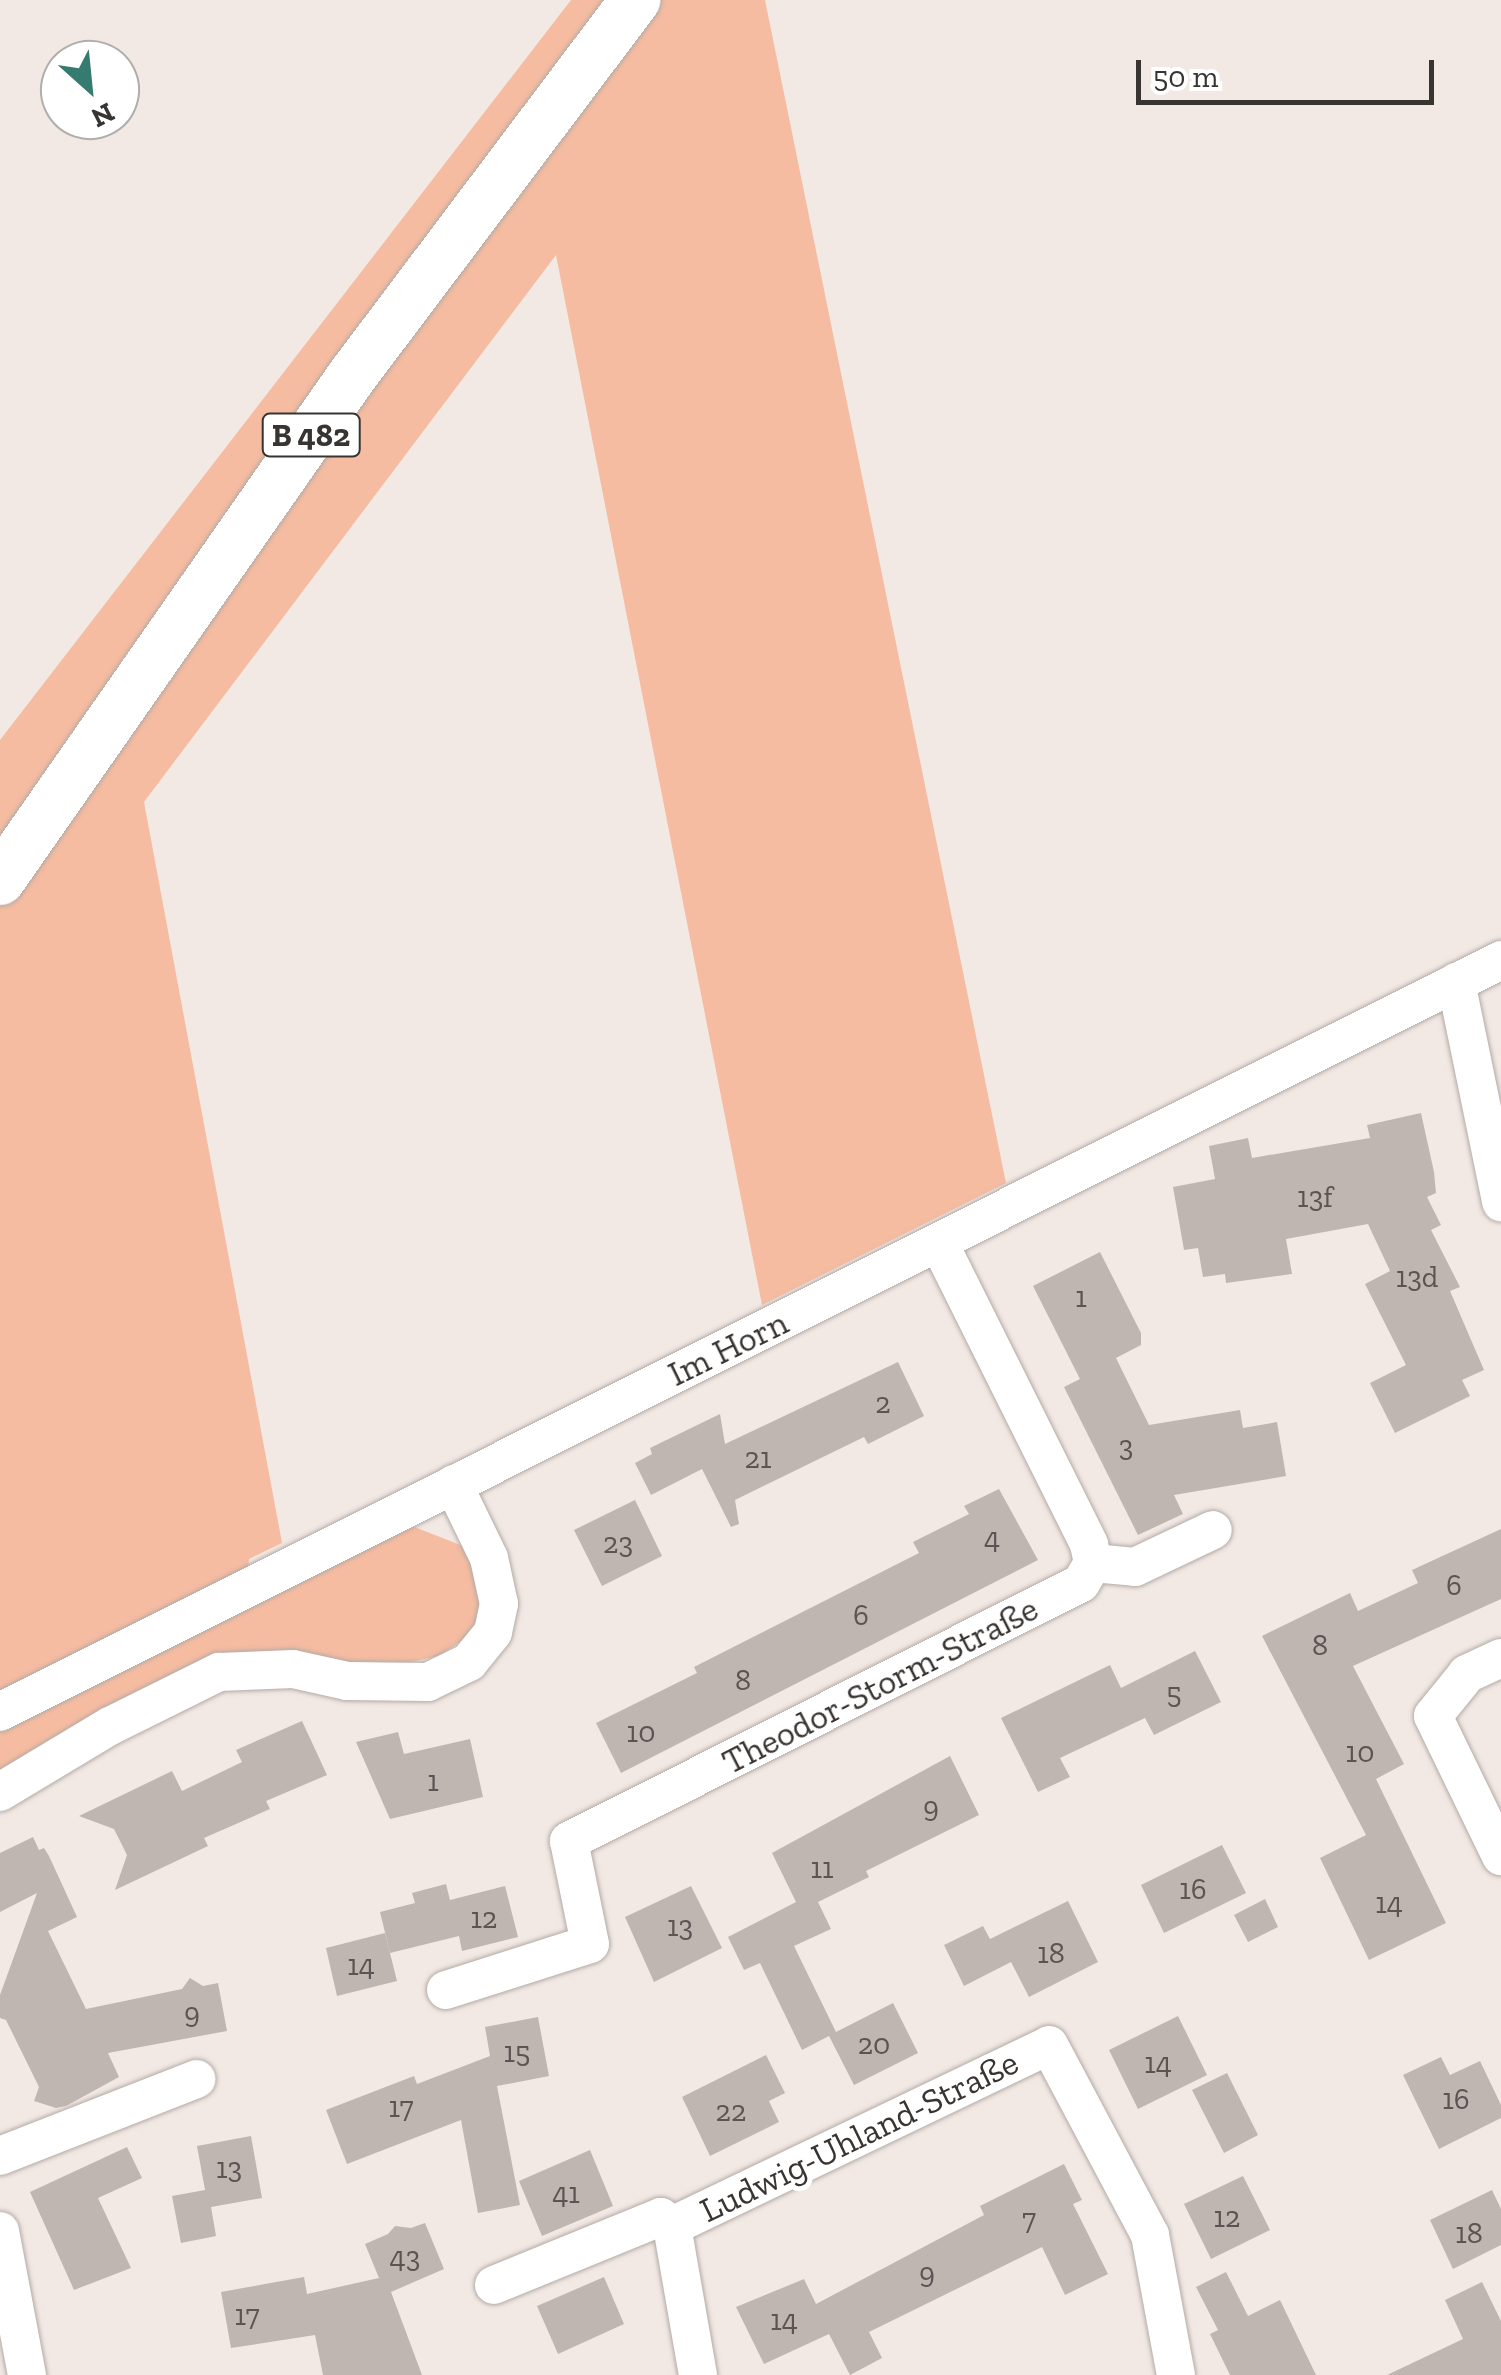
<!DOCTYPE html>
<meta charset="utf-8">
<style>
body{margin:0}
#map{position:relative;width:1501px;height:2375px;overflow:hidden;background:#f2e9e4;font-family:"Zilla Slab",serif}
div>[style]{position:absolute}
.green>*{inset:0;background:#f6bca1}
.building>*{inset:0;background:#bfb6b2}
.roads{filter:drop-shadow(0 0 2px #b3aaa6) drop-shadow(0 0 2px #b3aaa6)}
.minor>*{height:38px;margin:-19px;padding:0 19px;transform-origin:19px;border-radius:19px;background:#fff}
.major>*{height:50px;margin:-25px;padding:0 25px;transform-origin:25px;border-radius:25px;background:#fff}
span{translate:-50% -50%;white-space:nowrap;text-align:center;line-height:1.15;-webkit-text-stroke:10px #fff;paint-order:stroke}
.number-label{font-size:30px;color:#5a5452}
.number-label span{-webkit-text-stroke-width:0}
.shield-label span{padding:2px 8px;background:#fff;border:2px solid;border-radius:8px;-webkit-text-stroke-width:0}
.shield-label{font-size:32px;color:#383432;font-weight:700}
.street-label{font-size:35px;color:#383432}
.north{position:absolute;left:40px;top:40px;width:100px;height:100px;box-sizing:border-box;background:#fff;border:2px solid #afaead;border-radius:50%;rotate:153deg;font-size:28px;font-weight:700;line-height:40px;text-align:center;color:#383432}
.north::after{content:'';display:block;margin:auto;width:35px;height:45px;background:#367b70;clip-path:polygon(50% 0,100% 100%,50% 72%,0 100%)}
.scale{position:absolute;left:1136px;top:60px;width:298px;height:45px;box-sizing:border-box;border:5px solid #383432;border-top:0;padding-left:12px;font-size:30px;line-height:35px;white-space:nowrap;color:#383432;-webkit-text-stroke:8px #fff;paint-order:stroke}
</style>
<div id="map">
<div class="green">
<div style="clip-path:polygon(571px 0,765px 0,1006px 1183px,762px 1305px,556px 255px,144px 802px,282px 1543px,249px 1559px,247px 1599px,412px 1526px,468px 1548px,485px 1611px,468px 1636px,439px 1656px,367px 1671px,265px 1654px,0 1770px,0 740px)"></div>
</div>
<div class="building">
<div style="clip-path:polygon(1421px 1113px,1434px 1172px,1436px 1193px,1427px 1197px,1441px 1225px,1431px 1230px,1460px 1287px,1450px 1291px,1484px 1370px,1462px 1380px,1470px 1396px,1395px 1433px,1370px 1383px,1406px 1365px,1365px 1284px,1390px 1271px,1368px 1224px,1286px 1239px,1292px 1274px,1226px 1283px,1225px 1274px,1203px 1277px,1198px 1248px,1184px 1250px,1173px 1187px,1215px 1179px,1209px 1146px,1248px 1138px,1252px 1158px,1370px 1138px,1367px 1125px)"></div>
<div style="clip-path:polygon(1100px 1252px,1141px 1333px,1141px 1345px,1116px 1358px,1149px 1425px,1240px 1410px,1243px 1428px,1277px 1422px,1286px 1476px,1174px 1495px,1183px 1514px,1138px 1535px,1064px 1387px,1080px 1379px,1033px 1286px)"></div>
<div style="clip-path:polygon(898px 1362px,924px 1416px,868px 1444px,864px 1437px,735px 1500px,739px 1524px,731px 1527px,702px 1469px,651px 1495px,635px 1463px,652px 1454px,650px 1448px,720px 1414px,725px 1444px)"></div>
<div style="clip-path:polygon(999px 1489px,1038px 1560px,621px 1773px,596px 1723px,697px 1673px,694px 1667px,919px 1553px,913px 1542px,969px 1514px,964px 1506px)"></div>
<div style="clip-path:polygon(635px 1500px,662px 1556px,602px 1586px,574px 1530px)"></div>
<div style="clip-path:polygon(1501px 1529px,1501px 1599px,1353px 1666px,1404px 1764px,1376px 1779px,1446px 1923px,1369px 1960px,1320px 1858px,1366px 1835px,1262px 1636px,1350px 1593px,1358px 1611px,1418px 1583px,1412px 1570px)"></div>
<div style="clip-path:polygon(1195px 1651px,1221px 1702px,1154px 1735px,1145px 1718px,1060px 1758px,1070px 1777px,1038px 1792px,1001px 1718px,1110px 1665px,1121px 1688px)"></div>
<div style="clip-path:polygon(302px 1721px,327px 1775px,266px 1801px,270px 1809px,204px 1838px,208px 1846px,115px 1890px,127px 1855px,114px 1829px,79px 1816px,172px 1771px,182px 1791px,242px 1762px,236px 1750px)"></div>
<div style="clip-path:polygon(398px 1732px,404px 1754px,470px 1739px,483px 1797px,390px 1819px,356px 1742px)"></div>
<div style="clip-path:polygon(950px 1756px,979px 1815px,866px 1871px,869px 1877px,818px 1902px,831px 1929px,794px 1946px,836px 2032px,893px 2003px,918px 2053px,854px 2085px,829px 2036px,802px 2050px,760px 1963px,744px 1970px,728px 1937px,796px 1902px,772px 1853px)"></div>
<div style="clip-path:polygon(33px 1837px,39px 1850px,44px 1848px,49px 1856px,77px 1917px,48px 1931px,86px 2009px,182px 1989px,190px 1978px,203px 1986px,218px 1983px,227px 2031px,108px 2053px,119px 2077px,66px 2106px,56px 2108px,34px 2101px,39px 2087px,6px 2020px,0 2018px,0 1995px,37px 1893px,0 1912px,0 1853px)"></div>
<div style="clip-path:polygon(1222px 1845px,1246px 1893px,1164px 1933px,1141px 1885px)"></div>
<div style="clip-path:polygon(446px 1884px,450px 1900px,505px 1886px,518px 1937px,462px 1951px,459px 1936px,390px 1953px,380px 1912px,415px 1903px,412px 1893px)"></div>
<div style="clip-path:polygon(691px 1886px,722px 1948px,654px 1982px,625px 1917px)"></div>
<div style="clip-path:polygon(1265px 1899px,1278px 1927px,1248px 1942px,1234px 1915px)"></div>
<div style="clip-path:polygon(1068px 1901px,1098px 1962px,1029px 1997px,1011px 1962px,964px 1986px,944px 1945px,983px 1926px,990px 1939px)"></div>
<div style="clip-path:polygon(385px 1933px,397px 1981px,337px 1996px,326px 1948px)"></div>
<div style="clip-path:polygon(1178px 2016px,1207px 2075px,1138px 2109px,1109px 2050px)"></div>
<div style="clip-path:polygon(538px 2017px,549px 2076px,497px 2086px,520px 2205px,478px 2213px,461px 2120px,347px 2164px,326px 2110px,414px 2076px,417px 2084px,490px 2056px,485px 2027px)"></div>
<div style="clip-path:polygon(766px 2055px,785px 2093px,769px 2101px,779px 2122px,710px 2156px,682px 2097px)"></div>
<div style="clip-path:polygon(1441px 2057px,1450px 2075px,1480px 2061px,1501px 2105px,1501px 2118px,1439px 2149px,1403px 2075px)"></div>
<div style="clip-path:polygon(1227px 2073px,1258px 2135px,1224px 2153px,1192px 2090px)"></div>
<div style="clip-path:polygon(251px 2136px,262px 2198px,211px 2207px,216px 2236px,181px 2243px,172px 2196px,205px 2190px,197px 2146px)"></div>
<div style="clip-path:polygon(127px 2147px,142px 2178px,98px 2198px,131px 2268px,74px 2290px,30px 2192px)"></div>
<div style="clip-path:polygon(590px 2150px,613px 2206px,542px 2236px,519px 2181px)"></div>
<div style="clip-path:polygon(1064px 2164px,1082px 2200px,1073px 2204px,1108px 2274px,1065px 2295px,1042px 2247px,869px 2332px,882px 2358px,850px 2375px,829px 2334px,764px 2364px,736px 2307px,804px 2279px,816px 2304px,984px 2215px,980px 2206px)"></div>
<div style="clip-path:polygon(1243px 2176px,1270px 2230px,1211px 2259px,1184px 2204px)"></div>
<div style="clip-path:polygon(1492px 2190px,1501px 2209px,1501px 2245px,1453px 2269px,1430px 2220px)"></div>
<div style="clip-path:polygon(425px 2223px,444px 2269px,391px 2292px,422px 2375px,323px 2375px,315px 2335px,231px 2348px,221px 2292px,304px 2277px,307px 2294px,379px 2278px,365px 2244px,388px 2234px,395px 2226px,411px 2228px)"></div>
<div style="clip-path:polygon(1226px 2272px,1248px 2316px,1280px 2300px,1316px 2375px,1230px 2375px,1210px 2334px,1218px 2330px,1196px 2287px)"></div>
<div style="clip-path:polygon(604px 2277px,624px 2324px,558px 2354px,537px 2306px)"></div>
<div style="clip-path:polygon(1482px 2282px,1501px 2321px,1501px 2375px,1387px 2375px,1463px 2339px,1445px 2300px)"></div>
</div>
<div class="roads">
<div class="minor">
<div style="left:1456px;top:982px;width:225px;rotate:78.4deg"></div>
<div style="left:1093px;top:1563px;width:42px;rotate:5.4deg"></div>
<div style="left:1135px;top:1567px;width:86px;rotate:-25.4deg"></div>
<div style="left:1501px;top:1658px;width:38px;rotate:155deg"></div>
<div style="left:1467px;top:1674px;width:54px;rotate:129deg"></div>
<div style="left:1433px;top:1716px;width:156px;rotate:64.1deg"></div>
<div style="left:0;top:1712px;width:1679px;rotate:-26.61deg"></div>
<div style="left:0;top:1792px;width:128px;rotate:-31deg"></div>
<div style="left:110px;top:1726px;width:122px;rotate:-26.4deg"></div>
<div style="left:219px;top:1672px;width:74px;rotate:-2.3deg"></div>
<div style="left:293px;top:1669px;width:55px;rotate:12.5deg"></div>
<div style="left:347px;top:1681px;width:81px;rotate:0.7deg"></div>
<div style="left:428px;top:1682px;width:46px;rotate:-26deg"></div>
<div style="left:469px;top:1662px;width:38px;rotate:-51deg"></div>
<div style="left:493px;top:1632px;width:29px;rotate:-78deg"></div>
<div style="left:499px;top:1604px;width:47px;rotate:-102.3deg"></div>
<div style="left:489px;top:1558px;width:82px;rotate:-115.9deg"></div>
<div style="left:446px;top:1990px;width:151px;rotate:-17.7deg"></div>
<div style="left:590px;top:1944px;width:105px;rotate:-101.5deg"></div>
<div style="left:569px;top:1841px;width:573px;rotate:-26.74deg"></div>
<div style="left:1081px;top:1583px;width:23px;rotate:-59deg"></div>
<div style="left:1093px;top:1563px;width:19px;rotate:-102deg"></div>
<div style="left:1089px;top:1544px;width:334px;rotate:-116.5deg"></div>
<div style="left:0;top:2156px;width:211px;rotate:-21.4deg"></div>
<div style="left:672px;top:2226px;width:418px;rotate:-25.6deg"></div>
<div style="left:1049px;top:2045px;width:215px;rotate:62deg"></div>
<div style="left:1150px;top:2235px;width:142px;rotate:79.5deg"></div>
<div style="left:672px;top:2226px;width:151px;rotate:80.1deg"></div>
<div style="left:0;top:2231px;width:147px;rotate:79.4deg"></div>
<div style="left:494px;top:2285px;width:180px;rotate:-22.2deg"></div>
<div style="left:661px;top:2217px;width:14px;rotate:39deg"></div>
</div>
<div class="major">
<div style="left:0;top:880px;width:615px;rotate:-55.07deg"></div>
<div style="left:352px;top:376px;width:471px;rotate:-53deg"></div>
</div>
</div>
<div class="number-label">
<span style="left:1315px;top:1197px">13f</span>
<span style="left:1417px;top:1277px">13d</span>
<span style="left:1081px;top:1297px">1</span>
<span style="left:883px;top:1403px">2</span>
<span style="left:1126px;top:1446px">3</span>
<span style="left:758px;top:1458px">21</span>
<span style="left:992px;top:1538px">4</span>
<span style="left:618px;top:1543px">23</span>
<span style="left:1454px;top:1585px">6</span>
<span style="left:861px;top:1615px">6</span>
<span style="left:1320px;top:1645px">8</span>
<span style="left:743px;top:1680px">8</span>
<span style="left:1174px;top:1693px">5</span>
<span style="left:641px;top:1732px">10</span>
<span style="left:1360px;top:1752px">10</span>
<span style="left:433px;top:1781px">1</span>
<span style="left:931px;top:1807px">9</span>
<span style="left:822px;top:1868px">11</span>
<span style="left:1193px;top:1889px">16</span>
<span style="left:1389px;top:1903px">14</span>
<span style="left:484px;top:1918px">12</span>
<span style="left:680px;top:1926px">13</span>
<span style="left:1051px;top:1953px">18</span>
<span style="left:361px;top:1965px">14</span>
<span style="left:192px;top:2013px">9</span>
<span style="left:874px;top:2044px">20</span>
<span style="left:517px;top:2052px">15</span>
<span style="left:1158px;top:2063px">14</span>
<span style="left:1456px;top:2099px">16</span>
<span style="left:401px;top:2107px">17</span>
<span style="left:731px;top:2111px">22</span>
<span style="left:229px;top:2168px">13</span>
<span style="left:566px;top:2193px">41</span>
<span style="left:1227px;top:2217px">12</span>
<span style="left:1029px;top:2219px">7</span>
<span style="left:1469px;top:2233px">18</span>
<span style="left:405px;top:2257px">43</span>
<span style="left:927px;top:2273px">9</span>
<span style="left:247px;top:2315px">17</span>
<span style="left:784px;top:2320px">14</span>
</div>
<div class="shield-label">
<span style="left:311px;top:435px">B 482</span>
</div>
<div class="street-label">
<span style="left:728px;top:1348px;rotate:-26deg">Im Horn</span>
<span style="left:880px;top:1685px;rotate:-27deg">Theodor-Storm-Straße</span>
<span style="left:859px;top:2136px;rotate:-26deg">Ludwig-Uhland-Straße</span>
</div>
<div class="north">N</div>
<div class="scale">50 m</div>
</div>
